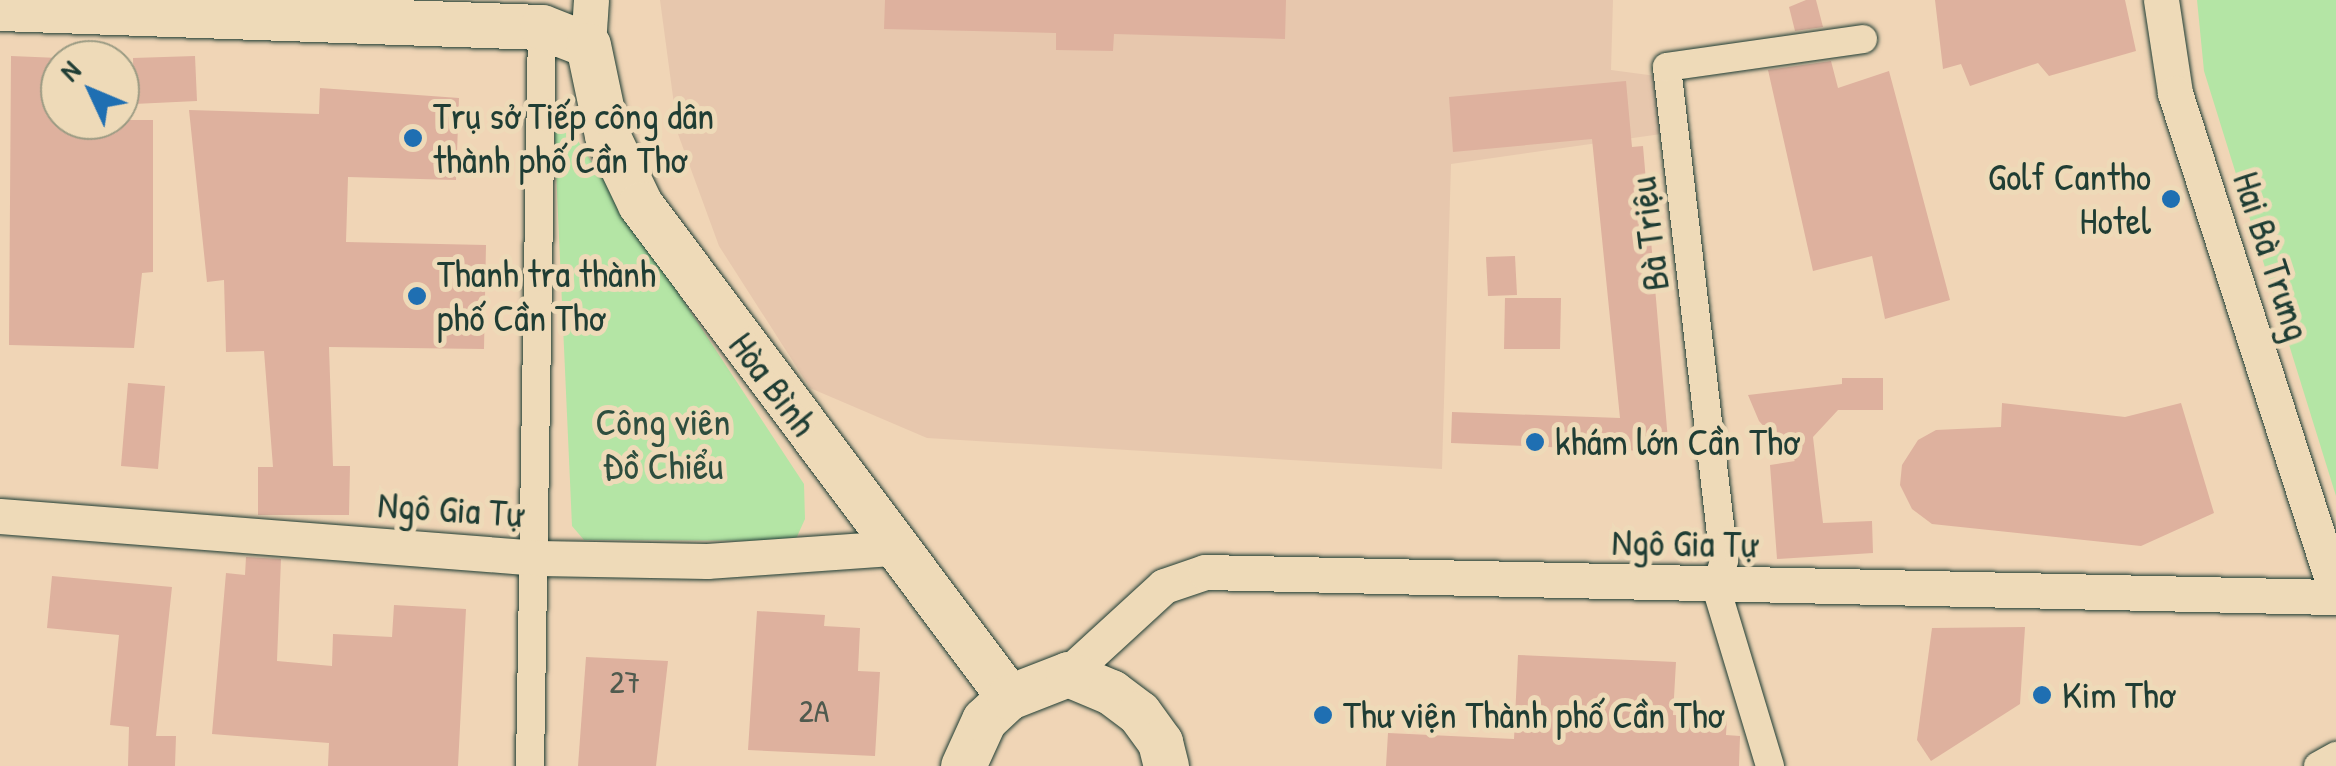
<!DOCTYPE html>
<meta charset="utf-8">
<style>
body{margin:0}
#map{position:relative;width:2336px;height:766px;overflow:hidden;background:#f0d5b6;font-family:"Patrick Hand",sans-serif}
div>[style]{position:absolute}
.built>*{inset:0;background:#e7c7ad}
.green>*{inset:0;background:#b4e5a5}
.building>*{inset:0;background:#deb19e}
.roads{filter:drop-shadow(0 0 2px #1f3d34) drop-shadow(0 0 2px #1f3d34)}
.minor>*{height:28px;margin:-14px;padding:0 14px;transform-origin:14px;border-radius:14px;background:#eedab8}
.tertiary>*{height:35px;margin:-17.5px;padding:0 17.5px;transform-origin:17.5px;border-radius:17.5px;background:#eedab8}
.primary>*{height:45px;margin:-22.5px;padding:0 22.5px;transform-origin:22.5px;border-radius:22.5px;background:#eedab8}
.dots>*{width:28px;height:28px;translate:-50% -50%;box-sizing:border-box;border:5px solid #eedab8;border-radius:50%}
span{translate:-50% -50%;white-space:nowrap;text-align:center;line-height:1.15;-webkit-text-stroke:10px #eedab8;paint-order:stroke}
.number-label{font-size:32px;color:#4f5a4e}
.number-label span{-webkit-text-stroke-width:0}
.poi-label{font-size:38px;color:#1f3d34}
.left{translate:0 -50%;text-align:left}
.right{translate:-100% -50%;text-align:right}
.street-label{font-size:38px;color:#1f3d34}
.park-label{font-size:38px;color:#2e4e3f}
.north{position:absolute;left:40px;top:40px;width:100px;height:100px;box-sizing:border-box;background:#eedab8;border:2px solid #9b9b83;border-radius:50%;rotate:314deg;font-size:28px;font-weight:700;line-height:40px;text-align:center;color:#1f3d34}
.north::after{content:'';display:block;margin:auto;width:35px;height:45px;background:#1f6fb2;clip-path:polygon(50% 0,100% 100%,50% 72%,0 100%)}
</style>
<div id="map">
<div class="built">
<div style="clip-path:polygon(660px 0,1613px 0,1611px 70px,1656px 76px,1661px 134px,1451px 164px,1442px 469px,927px 438px,810px 388px,719px 246px,678px 134px)"></div>
</div>
<div class="green">
<div style="clip-path:polygon(2197px 0,2336px 0,2336px 496px,2204px 71px)"></div>
<div style="clip-path:polygon(553px 103px,804px 484px,805px 519px,795px 541px,584px 540px,572px 526px)"></div>
</div>
<div class="building">
<div style="clip-path:polygon(885px 0,1286px 0,1285px 39px,1114px 34px,1113px 51px,1056px 50px,1056px 33px,884px 29px)"></div>
<div style="clip-path:polygon(1806px 0,1816px 0,1823px 27px,1795px 31px,1789px 7px)"></div>
<div style="clip-path:polygon(1935px 0,2125px 0,2136px 51px,2049px 76px,2038px 63px,1970px 86px,1961px 64px,1943px 69px)"></div>
<div style="clip-path:polygon(11px 56px,59px 58px,57px 120px,153px 120px,153px 272px,142px 273px,134px 348px,9px 345px)"></div>
<div style="clip-path:polygon(195px 56px,197px 101px,134px 104px,133px 58px)"></div>
<div style="clip-path:polygon(1831px 61px,1838px 88px,1889px 71px,1950px 300px,1885px 319px,1872px 256px,1813px 271px,1768px 70px)"></div>
<div style="clip-path:polygon(1626px 81px,1632px 147px,1643px 146px,1669px 452px,1451px 443px,1452px 412px,1620px 418px,1592px 139px,1453px 152px,1449px 97px)"></div>
<div style="clip-path:polygon(320px 88px,459px 98px,456px 180px,348px 177px,346px 242px,486px 245px,484px 349px,329px 347px,333px 466px,350px 466px,349px 515px,258px 515px,258px 467px,273px 467px,264px 351px,226px 352px,224px 280px,207px 282px,189px 110px,319px 114px)"></div>
<div style="clip-path:polygon(1515px 256px,1517px 295px,1488px 296px,1486px 257px)"></div>
<div style="clip-path:polygon(1505px 298px,1561px 298px,1560px 349px,1504px 349px)"></div>
<div style="clip-path:polygon(1842px 378px,1883px 378px,1883px 410px,1838px 410px,1813px 437px,1823px 523px,1872px 521px,1873px 553px,1777px 559px,1770px 465px,1795px 461px,1759px 421px,1748px 395px,1842px 384px)"></div>
<div style="clip-path:polygon(128px 383px,165px 386px,158px 469px,121px 466px)"></div>
<div style="clip-path:polygon(2002px 403px,2125px 417px,2181px 403px,2214px 513px,2141px 546px,1932px 524px,1912px 509px,1900px 485px,1902px 465px,1918px 440px,1936px 430px,2001px 427px)"></div>
<div style="clip-path:polygon(246px 557px,281px 559px,277px 661px,332px 666px,333px 634px,392px 637px,394px 605px,466px 609px,458px 766px,328px 766px,329px 743px,212px 734px,226px 573px,245px 575px)"></div>
<div style="clip-path:polygon(52px 576px,172px 587px,156px 736px,176px 736px,175px 766px,128px 766px,129px 727px,110px 725px,119px 635px,47px 628px)"></div>
<div style="clip-path:polygon(757px 611px,825px 615px,824px 626px,860px 628px,858px 671px,880px 672px,875px 756px,748px 750px)"></div>
<div style="clip-path:polygon(2025px 627px,2020px 704px,1931px 761px,1917px 740px,1932px 628px)"></div>
<div style="clip-path:polygon(1518px 655px,1676px 662px,1673px 715px,1727px 717px,1726px 735px,1740px 736px,1739px 766px,1386px 766px,1388px 733px,1514px 739px)"></div>
<div style="clip-path:polygon(586px 657px,668px 661px,656px 766px,578px 766px)"></div>
</div>
<div class="roads">
<div class="minor">
<div style="left:530px;top:766px;width:739px;rotate:-89.07deg"></div>
<div style="left:1770px;top:766px;width:187px;rotate:-106.8deg"></div>
<div style="left:1716px;top:587px;width:28px;rotate:-73deg"></div>
<div style="left:1724px;top:560px;width:496px;rotate:-96.6deg"></div>
<div style="left:1667px;top:67px;width:198px;rotate:-8.1deg"></div>
<div style="left:2318px;top:766px;width:21px;rotate:-29deg"></div>
</div>
<div class="tertiary">
<div style="left:2161px;top:0;width:94px;rotate:81.4deg"></div>
<div style="left:2175px;top:93px;width:524px;rotate:72.12deg"></div>
<div style="left:588px;top:45px;width:45px;rotate:-86.2deg"></div>
<div style="left:0;top:516px;width:540px;rotate:4.46deg"></div>
<div style="left:538px;top:558px;width:169px;rotate:1deg"></div>
<div style="left:707px;top:561px;width:188px;rotate:-4deg"></div>
<div style="left:1068px;top:674px;width:130px;rotate:-42.5deg"></div>
<div style="left:1164px;top:586px;width:43px;rotate:-18.9deg"></div>
<div style="left:1205px;top:572px;width:1131px;rotate:1.27deg"></div>
</div>
<div class="primary">
<div style="left:0;top:8px;width:542px;rotate:2.01deg"></div>
<div style="left:542px;top:27px;width:49px;rotate:21.4deg"></div>
<div style="left:588px;top:45px;width:92px;rotate:78.1deg"></div>
<div style="left:607px;top:135px;width:76px;rotate:64.4deg"></div>
<div style="left:640px;top:204px;width:616px;rotate:53.19deg"></div>
<div style="left:963px;top:766px;width:51px;rotate:-65.5deg"></div>
<div style="left:984px;top:720px;width:34px;rotate:-43deg"></div>
<div style="left:1009px;top:697px;width:63px;rotate:-21.3deg"></div>
<div style="left:1068px;top:674px;width:47px;rotate:22.7deg"></div>
<div style="left:1111px;top:692px;width:35px;rotate:37deg"></div>
<div style="left:1139px;top:713px;width:36px;rotate:54deg"></div>
<div style="left:1160px;top:742px;width:25px;rotate:76deg"></div>
</div>
</div>
<div class="dots">
<div style="left:413px;top:138px;background:#1f6fb2"></div>
<div style="left:2171px;top:199px;background:#1f6fb2"></div>
<div style="left:417px;top:296px;background:#1f6fb2"></div>
<div style="left:1535px;top:442px;background:#1f6fb2"></div>
<div style="left:2042px;top:695px;background:#1f6fb2"></div>
<div style="left:1323px;top:715px;background:#1f6fb2"></div>
</div>
<div class="number-label">
<span style="left:625px;top:682px">27</span>
<span style="left:814px;top:711px">2A</span>
</div>
<div class="poi-label">
<span class="left" style="left:433px;top:138px">Trụ sở Tiếp công dân<br>thành phố Cần Thơ</span>
<span class="right" style="left:2151px;top:199px">Golf Cantho<br>Hotel</span>
<span class="left" style="left:437px;top:296px">Thanh tra thành<br>phố Cần Thơ</span>
<span class="left" style="left:1555px;top:442px">khám lớn Cần Thơ</span>
<span class="left" style="left:2062px;top:695px">Kim Thơ</span>
<span class="left" style="left:1343px;top:715px">Thư viện Thành phố Cần Thơ</span>
</div>
<div class="street-label">
<span style="left:1649px;top:234px;rotate:-97deg">Bà Triệu</span>
<span style="left:2272px;top:256px;rotate:72deg">Hai Bà Trưng</span>
<span style="left:773px;top:384px;rotate:53deg">Hòa Bình</span>
<span style="left:450px;top:509px;rotate:4deg">Ngô Gia Tự</span>
<span style="left:1684px;top:543px;rotate:1deg">Ngô Gia Tự</span>
</div>
<div class="park-label">
<span style="left:663px;top:444px">Công viên<br>Đồ Chiểu</span>
</div>
<div class="north">N</div>
</div>
